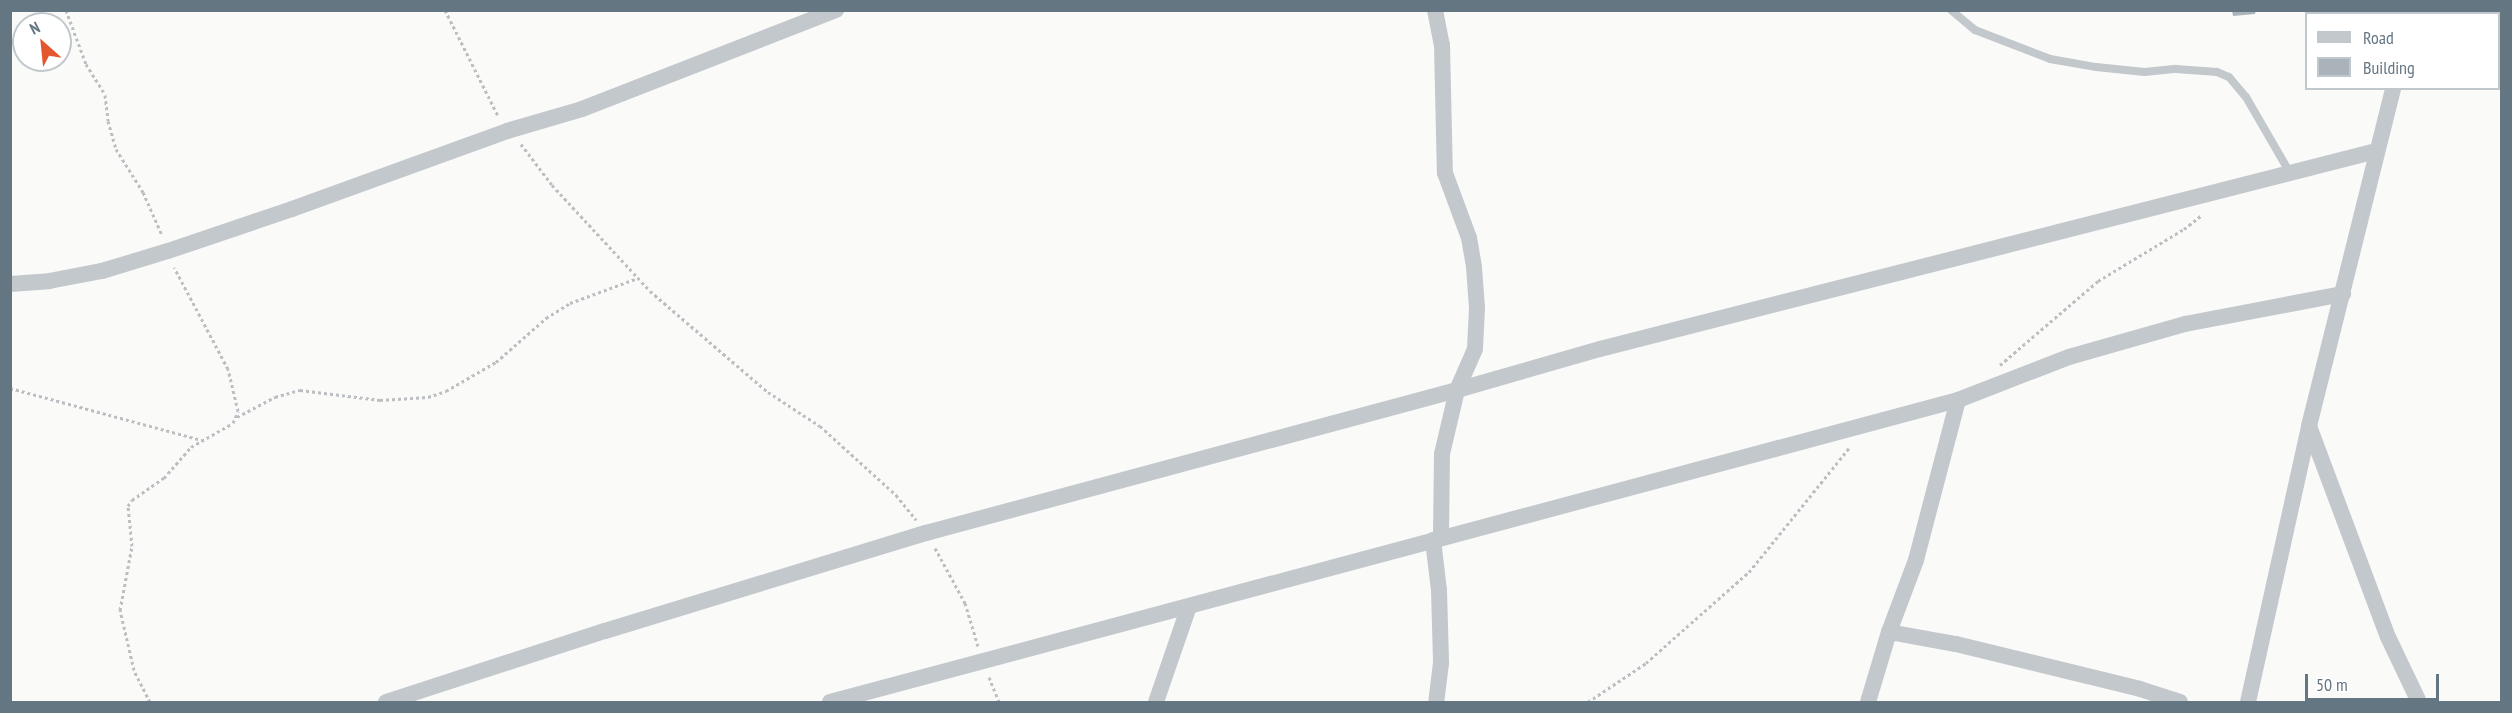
<!DOCTYPE html>
<style>
body{margin:0}
#map{position:relative;width:2512px;height:713px;overflow:hidden;background:#fafaf8;font-family:"PT Sans Narrow",sans-serif}
div>[style]{position:absolute}
.building>*{inset:0;background:#aab3b9}
.path>*{height:3px;margin-top:-1.5px;transform-origin:0;background:repeating-linear-gradient(90deg,#bbbfc2 0 3px,transparent 0 6px)}
.lane>*{height:8px;margin:-4px;padding:0 4px;transform-origin:4px;border-radius:4px;background:#c3c8cc}
.street>*{height:16px;margin:-8px;padding:0 8px;transform-origin:8px;border-radius:8px;background:#c3c8cc}
span{translate:-50% -50%;white-space:nowrap;text-align:center;line-height:1.15;-webkit-text-stroke:6px #fff;paint-order:stroke}
.frame{position:absolute;inset:0;border:12px solid #657683;pointer-events:none}
.legend{position:absolute;left:2305px;top:12px;width:195px;height:78px;box-sizing:border-box;background:#fff;border:2px solid #c1c8cd;margin:0;padding:8px 10px;list-style:none;font-size:18px;color:#657683}
.legend li{display:flex;align-items:center;gap:12px;height:30px}
.legend b{width:30px;border:2px solid #c1c8cd}
.north{position:absolute;left:12px;top:12px;width:60px;height:60px;box-sizing:border-box;background:#fff;border:2px solid #c1c8cd;border-radius:50%;rotate:333deg;font-size:16px;font-weight:700;line-height:24px;text-align:center;color:#657683}
.north::after{content:'';display:block;margin:auto;width:21px;height:27px;background:#e4572e;clip-path:polygon(50% 0,100% 100%,50% 72%,0 100%)}
.scale{position:absolute;left:2305px;top:674px;width:134px;height:27px;box-sizing:border-box;border:3px solid #657683;border-top:0;padding-left:8px;font-size:18px;line-height:21px;white-space:nowrap;color:#657683;-webkit-text-stroke:4px #fff;paint-order:stroke}
</style>
<div id="map">
<div class="building">
<div style="clip-path:polygon(2232px 10px,2256px 10px,2255px 14px,2233px 16px)"></div>
</div>
<div class="path">
<div style="left:66px;top:10px;width:58px;rotate:69.7deg"></div>
<div style="left:86px;top:64px;width:36px;rotate:58deg"></div>
<div style="left:105px;top:95px;width:26px;rotate:83deg"></div>
<div style="left:108px;top:121px;width:29px;rotate:74deg"></div>
<div style="left:116px;top:149px;width:51px;rotate:57.9deg"></div>
<div style="left:143px;top:192px;width:47px;rotate:66.2deg"></div>
<div style="left:445px;top:10px;width:119px;rotate:63.4deg"></div>
<div style="left:521px;top:144px;width:51px;rotate:52.9deg"></div>
<div style="left:552px;top:185px;width:144px;rotate:47.2deg"></div>
<div style="left:650px;top:291px;width:155px;rotate:40.6deg"></div>
<div style="left:768px;top:392px;width:62px;rotate:33.2deg"></div>
<div style="left:820px;top:426px;width:103px;rotate:42.2deg"></div>
<div style="left:896px;top:495px;width:32px;rotate:51deg"></div>
<div style="left:2000px;top:365px;width:129px;rotate:-40.6deg"></div>
<div style="left:2098px;top:281px;width:100px;rotate:-31.2deg"></div>
<div style="left:2184px;top:229px;width:24px;rotate:-38deg"></div>
<div style="left:10px;top:388px;width:199px;rotate:15.2deg"></div>
<div style="left:237px;top:417px;width:43px;rotate:-27.8deg"></div>
<div style="left:275px;top:397px;width:26px;rotate:-16deg"></div>
<div style="left:300px;top:390px;width:81px;rotate:7.1deg"></div>
<div style="left:380px;top:400px;width:48px;rotate:-3.6deg"></div>
<div style="left:428px;top:397px;width:19px;rotate:-18deg"></div>
<div style="left:446px;top:391px;width:58px;rotate:-30.1deg"></div>
<div style="left:496px;top:362px;width:67px;rotate:-41.3deg"></div>
<div style="left:546px;top:318px;width:28px;rotate:-32deg"></div>
<div style="left:570px;top:303px;width:72px;rotate:-20.2deg"></div>
<div style="left:935px;top:548px;width:63px;rotate:61.4deg"></div>
<div style="left:965px;top:603px;width:45px;rotate:73.2deg"></div>
<div style="left:989px;top:677px;width:27px;rotate:68deg"></div>
<div style="left:150px;top:702px;width:36px;rotate:-117deg"></div>
<div style="left:134px;top:670px;width:62px;rotate:-103.1deg"></div>
<div style="left:120px;top:610px;width:65px;rotate:-79.4deg"></div>
<div style="left:132px;top:546px;width:40px;rotate:-95.7deg"></div>
<div style="left:128px;top:506px;width:7px;rotate:-56deg"></div>
<div style="left:132px;top:500px;width:39px;rotate:-35deg"></div>
<div style="left:164px;top:478px;width:41px;rotate:-48.9deg"></div>
<div style="left:191px;top:447px;width:48px;rotate:-29.7deg"></div>
<div style="left:233px;top:423px;width:13px;rotate:-67deg"></div>
<div style="left:238px;top:411px;width:43px;rotate:-103.4deg"></div>
<div style="left:228px;top:369px;width:115px;rotate:-117.9deg"></div>
<div style="left:1588px;top:702px;width:70px;rotate:-33.9deg"></div>
<div style="left:1646px;top:663px;width:137px;rotate:-41.5deg"></div>
<div style="left:1749px;top:572px;width:159px;rotate:-51.1deg"></div>
</div>
<div class="lane">
<div style="left:1951px;top:10px;width:31px;rotate:40deg"></div>
<div style="left:1975px;top:30px;width:80px;rotate:21.1deg"></div>
<div style="left:2050px;top:59px;width:47px;rotate:9.9deg"></div>
<div style="left:2096px;top:67px;width:49px;rotate:5.8deg"></div>
<div style="left:2145px;top:72px;width:31px;rotate:-6deg"></div>
<div style="left:2176px;top:69px;width:41px;rotate:4.2deg"></div>
<div style="left:2217px;top:72px;width:13px;rotate:23deg"></div>
<div style="left:2229px;top:77px;width:26px;rotate:50deg"></div>
<div style="left:2246px;top:97px;width:88px;rotate:59.9deg"></div>
</div>
<div class="street">
<div style="left:1435px;top:10px;width:36px;rotate:79deg"></div>
<div style="left:1442px;top:45px;width:128px;rotate:88.7deg"></div>
<div style="left:1445px;top:173px;width:69px;rotate:69.7deg"></div>
<div style="left:1469px;top:238px;width:29px;rotate:80deg"></div>
<div style="left:1474px;top:267px;width:41px;rotate:85.8deg"></div>
<div style="left:1477px;top:308px;width:41px;rotate:92.8deg"></div>
<div style="left:1475px;top:349px;width:45px;rotate:113.7deg"></div>
<div style="left:1457px;top:390px;width:66px;rotate:103.2deg"></div>
<div style="left:1442px;top:454px;width:84px;rotate:90.7deg"></div>
<div style="left:2476px;top:10px;width:4px;rotate:63deg"></div>
<div style="left:2412px;top:14px;width:4px;rotate:-76deg"></div>
<div style="left:2498px;top:47px;width:6px;rotate:51deg"></div>
<div style="left:10px;top:284px;width:39px;rotate:-4deg"></div>
<div style="left:49px;top:281px;width:54px;rotate:-10.7deg"></div>
<div style="left:102px;top:271px;width:69px;rotate:-16.9deg"></div>
<div style="left:168px;top:251px;width:131px;rotate:-18.7deg"></div>
<div style="left:292px;top:209px;width:229px;rotate:-19.9deg"></div>
<div style="left:507px;top:131px;width:78px;rotate:-16.3deg"></div>
<div style="left:582px;top:109px;width:273px;rotate:-21.3deg"></div>
<div style="left:2309px;top:426px;width:225px;rotate:69.5deg"></div>
<div style="left:2388px;top:637px;width:72px;rotate:64.5deg"></div>
<div style="left:1433px;top:540px;width:50px;rotate:83.2deg"></div>
<div style="left:1439px;top:590px;width:73px;rotate:88.4deg"></div>
<div style="left:1441px;top:663px;width:39px;rotate:97deg"></div>
<div style="left:1889px;top:632px;width:68px;rotate:10.2deg"></div>
<div style="left:1956px;top:644px;width:189px;rotate:13.7deg"></div>
<div style="left:2140px;top:689px;width:42px;rotate:18deg"></div>
<div style="left:386px;top:702px;width:230px;rotate:-18deg"></div>
<div style="left:605px;top:631px;width:336px;rotate:-17deg"></div>
<div style="left:926px;top:533px;width:550px;rotate:-15.07deg"></div>
<div style="left:1457px;top:390px;width:149px;rotate:-16deg"></div>
<div style="left:1600px;top:349px;width:801px;rotate:-14.31deg"></div>
<div style="left:830px;top:702px;width:1168px;rotate:-14.99deg"></div>
<div style="left:1958px;top:400px;width:119px;rotate:-21.2deg"></div>
<div style="left:2069px;top:357px;width:121px;rotate:-15.9deg"></div>
<div style="left:2185px;top:324px;width:161px;rotate:-10.8deg"></div>
<div style="left:1156px;top:702px;width:98px;rotate:-71deg"></div>
<div style="left:1868px;top:702px;width:73px;rotate:-73.3deg"></div>
<div style="left:1889px;top:632px;width:77px;rotate:-69.4deg"></div>
<div style="left:1916px;top:560px;width:165px;rotate:-75.3deg"></div>
<div style="left:2248px;top:702px;width:283px;rotate:-77.5deg"></div>
<div style="left:2309px;top:426px;width:348px;rotate:-76deg"></div>
</div>
<div class="frame"></div>
<ul class="legend">
<li><b style="height:8px;background:#c3c8cc"></b>Road</li>
<li><b style="height:16px;background:#aab3b9"></b>Building</li>
</ul>
<div class="north">N</div>
<div class="scale">50 m</div>
</div>
